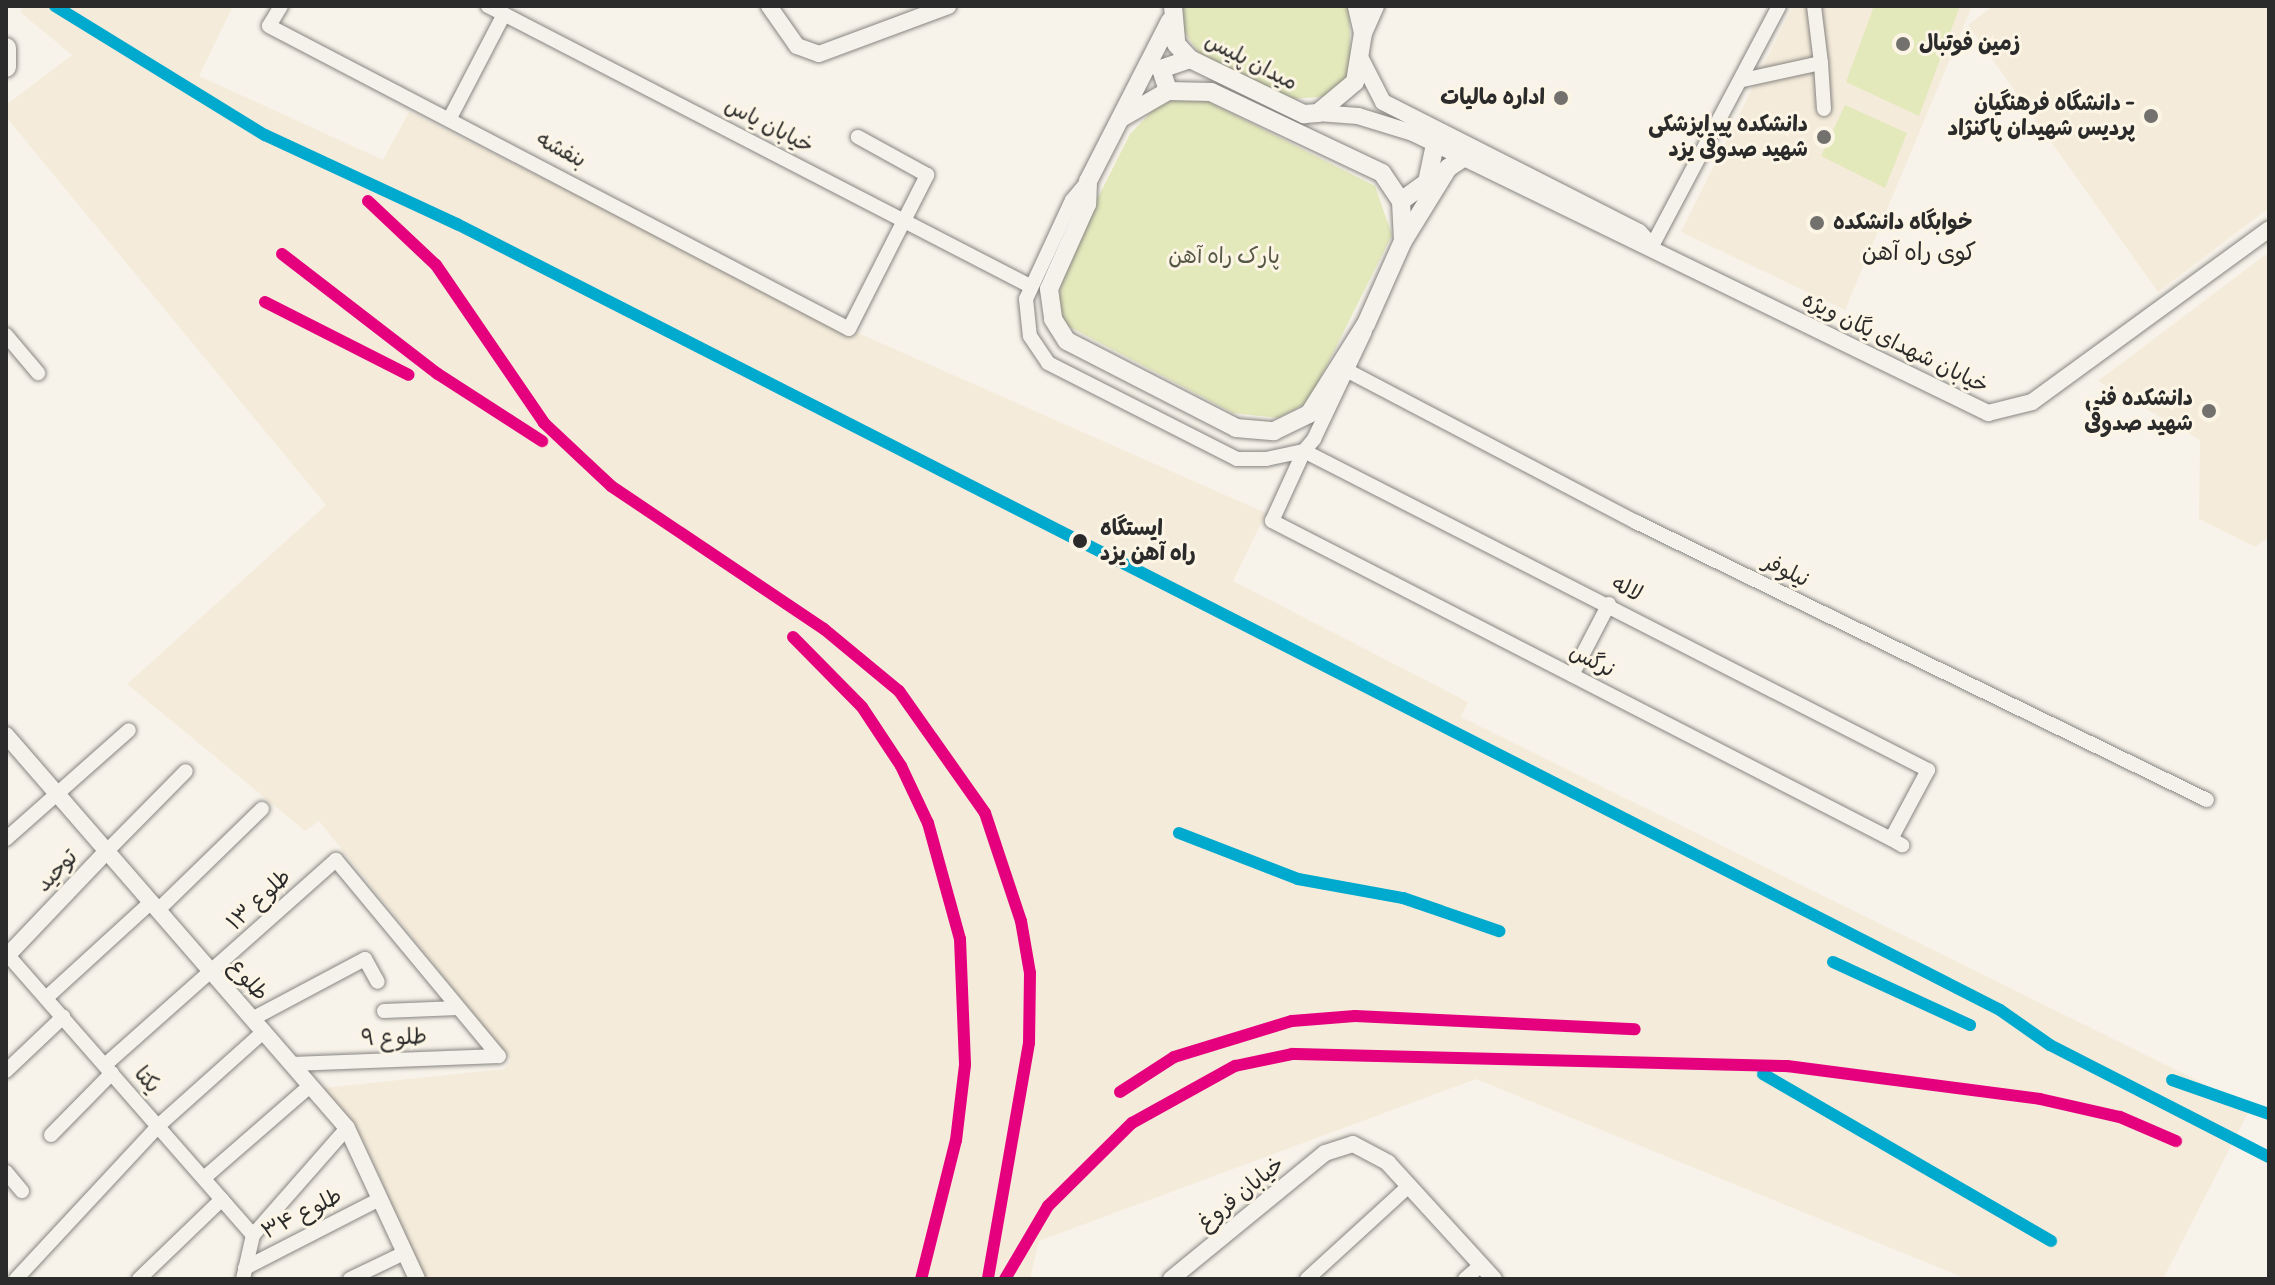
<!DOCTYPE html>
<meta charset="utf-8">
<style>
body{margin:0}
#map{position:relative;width:2275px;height:1285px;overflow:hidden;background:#f7f3ea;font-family:Pangolin,"Playpen Sans Arabic",sans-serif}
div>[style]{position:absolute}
.built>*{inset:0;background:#f5ebda}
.green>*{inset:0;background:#e3e9bb}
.roads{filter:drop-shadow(0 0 2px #878581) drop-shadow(0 0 2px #878581)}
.minor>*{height:14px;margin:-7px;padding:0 7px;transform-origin:7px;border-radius:7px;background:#f5f2ec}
.tertiary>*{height:16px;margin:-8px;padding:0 8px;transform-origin:8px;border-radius:8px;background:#f5f2ec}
.secondary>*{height:18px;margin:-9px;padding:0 9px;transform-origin:9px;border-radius:9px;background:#f5f2ec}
.primary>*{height:20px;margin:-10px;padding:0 10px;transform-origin:10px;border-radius:10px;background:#f5f2ec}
.rail-1>*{height:12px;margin:-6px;padding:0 6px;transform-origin:6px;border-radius:6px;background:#00a9ce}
.rail-2>*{height:12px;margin:-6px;padding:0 6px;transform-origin:6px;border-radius:6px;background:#e5007d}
.dots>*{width:22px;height:22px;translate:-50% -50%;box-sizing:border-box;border:4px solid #fcf5e5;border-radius:50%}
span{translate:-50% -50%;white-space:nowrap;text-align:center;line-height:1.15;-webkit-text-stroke:6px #fcf5e5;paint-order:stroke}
.poi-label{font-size:22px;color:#2b2b2b;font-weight:700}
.left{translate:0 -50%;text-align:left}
.right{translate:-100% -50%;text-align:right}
.street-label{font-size:22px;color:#2b2b2b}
.park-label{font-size:22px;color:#555845}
.stop-label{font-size:22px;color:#2b2b2b;font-weight:700}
.neighbourhood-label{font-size:24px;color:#2b2b2b}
.frame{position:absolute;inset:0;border:8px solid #2b2b2b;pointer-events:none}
</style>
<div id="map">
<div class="built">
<div style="clip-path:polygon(25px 6px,233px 6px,199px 76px,383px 160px,409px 112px,849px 329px,1266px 513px,1233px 581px,1468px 702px,1461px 717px,2251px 1107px,2163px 1279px,1967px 1279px,1476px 1079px,1039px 1241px,1030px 1279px,425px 1279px,362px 1137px,323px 1088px,504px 1069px,511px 1060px,319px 821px,305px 831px,127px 684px,326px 505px,6px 117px,6px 105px,72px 55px,20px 12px)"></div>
<div style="clip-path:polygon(1793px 6px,1972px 6px,1845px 310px,1681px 232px)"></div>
<div style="clip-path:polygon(1993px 6px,2269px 6px,2269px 208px,2158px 292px,1968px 25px)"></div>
<div style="clip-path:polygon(2269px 252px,2269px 537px,2255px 547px,2199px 519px,2200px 440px,2098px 381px)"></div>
</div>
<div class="green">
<div style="clip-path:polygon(1182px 6px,1349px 6px,1351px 77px,1335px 96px,1289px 99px,1199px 53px,1181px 27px)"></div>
<div style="clip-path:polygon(1874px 6px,1960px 6px,1919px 116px,1846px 82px)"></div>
<div style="clip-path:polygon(1195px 95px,1375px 186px,1392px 235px,1316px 387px,1305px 404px,1278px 418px,1233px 413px,1066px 325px,1058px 309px,1063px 267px,1130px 134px,1159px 104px)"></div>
<div style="clip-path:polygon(1845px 105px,1907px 133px,1885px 188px,1821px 156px)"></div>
</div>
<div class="roads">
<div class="minor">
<div style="left:281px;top:6px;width:23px;rotate:121deg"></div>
<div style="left:269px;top:26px;width:654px;rotate:27.58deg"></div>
<div style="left:849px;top:329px;width:173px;rotate:-63.1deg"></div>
<div style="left:927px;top:175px;width:79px;rotate:-151.2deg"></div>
<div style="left:488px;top:6px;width:610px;rotate:27.32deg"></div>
<div style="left:1814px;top:6px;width:57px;rotate:83deg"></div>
<div style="left:1743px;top:80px;width:80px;rotate:-12.3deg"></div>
<div style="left:1821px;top:63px;width:46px;rotate:86.3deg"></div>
<div style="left:451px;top:116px;width:115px;rotate:-62.5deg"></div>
<div style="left:1088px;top:181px;width:25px;rotate:130deg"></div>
<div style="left:1072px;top:200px;width:109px;rotate:114.9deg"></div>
<div style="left:1026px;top:299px;width:37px;rotate:84deg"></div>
<div style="left:1030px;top:336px;width:32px;rotate:56deg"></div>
<div style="left:1048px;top:363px;width:212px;rotate:26.9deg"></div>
<div style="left:1237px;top:459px;width:29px"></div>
<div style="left:1266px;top:459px;width:39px;rotate:-12deg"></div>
<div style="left:1304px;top:451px;width:16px;rotate:-50deg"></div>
<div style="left:1314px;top:439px;width:119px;rotate:-64.7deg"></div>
<div style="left:1652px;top:246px;width:272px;rotate:-62.1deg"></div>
<div style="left:6px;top:335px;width:50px;rotate:49.9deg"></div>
<div style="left:1350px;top:372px;width:323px;rotate:27.7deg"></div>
<div style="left:1636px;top:522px;width:635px;rotate:25.96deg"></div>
<div style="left:1572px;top:675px;width:80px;rotate:-62.5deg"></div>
<div style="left:6px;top:839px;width:164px;rotate:-41.5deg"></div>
<div style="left:1891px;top:839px;width:696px;rotate:-152.81deg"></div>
<div style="left:1272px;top:521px;width:77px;rotate:-65.4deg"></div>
<div style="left:1304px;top:451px;width:701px;rotate:27.08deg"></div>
<div style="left:1928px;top:770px;width:78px;rotate:118.2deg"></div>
<div style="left:1891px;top:839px;width:13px;rotate:29deg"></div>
<div style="left:107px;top:851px;width:112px;rotate:-45.4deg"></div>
<div style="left:158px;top:910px;width:145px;rotate:-44.2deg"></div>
<div style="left:6px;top:953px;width:375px;rotate:48.8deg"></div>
<div style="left:46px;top:998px;width:142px;rotate:-42.4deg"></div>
<div style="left:384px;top:1011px;width:74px;rotate:-2.3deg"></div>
<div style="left:252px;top:1019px;width:128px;rotate:-28deg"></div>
<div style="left:365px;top:959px;width:26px;rotate:61deg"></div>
<div style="left:292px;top:1064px;width:207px;rotate:-2.2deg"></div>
<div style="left:105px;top:1065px;width:309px;rotate:-41.6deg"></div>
<div style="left:336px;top:860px;width:255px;rotate:50.3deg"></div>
<div style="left:6px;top:1071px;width:79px;rotate:-43.5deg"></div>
<div style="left:51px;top:1135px;width:87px;rotate:-45.5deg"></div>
<div style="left:6px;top:1172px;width:25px;rotate:50deg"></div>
<div style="left:204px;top:1178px;width:140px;rotate:-41deg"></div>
<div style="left:245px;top:1268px;width:149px;rotate:-27.1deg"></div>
<div style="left:16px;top:1279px;width:209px;rotate:-47.1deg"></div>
<div style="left:158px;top:1126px;width:141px;rotate:-41.8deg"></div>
<div style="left:139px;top:1279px;width:115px;rotate:-43.9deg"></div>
<div style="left:243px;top:1279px;width:45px;rotate:-77.2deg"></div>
<div style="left:253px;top:1235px;width:142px;rotate:-48.7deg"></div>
<div style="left:350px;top:1279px;width:60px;rotate:-25.7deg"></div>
<div style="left:1307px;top:1279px;width:138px;rotate:-42.4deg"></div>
<div style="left:1465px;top:1279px;width:21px;rotate:-41deg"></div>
</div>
<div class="tertiary">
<div style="left:769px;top:6px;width:49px;rotate:55deg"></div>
<div style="left:797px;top:46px;width:23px;rotate:20deg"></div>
<div style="left:819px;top:54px;width:138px;rotate:-20.4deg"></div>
<div style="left:1361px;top:59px;width:48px;rotate:62.9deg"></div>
<div style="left:1383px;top:102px;width:287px;rotate:26.9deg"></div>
<div style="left:1639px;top:232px;width:18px;rotate:47deg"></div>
<div style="left:1318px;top:113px;width:40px;rotate:4.3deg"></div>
<div style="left:1358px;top:116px;width:58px;rotate:17.2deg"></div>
<div style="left:1413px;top:133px;width:640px;rotate:25.96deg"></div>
<div style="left:1988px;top:413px;width:45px;rotate:-14deg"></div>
<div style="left:2032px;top:402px;width:293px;rotate:-36.1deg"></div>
<div style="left:6px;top:735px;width:520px;rotate:49.05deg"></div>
<div style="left:347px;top:1128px;width:166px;rotate:65.1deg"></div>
<div style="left:6px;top:957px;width:146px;rotate:-46.4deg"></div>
<div style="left:1171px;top:1279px;width:199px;rotate:-39.3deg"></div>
<div style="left:1325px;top:1153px;width:29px;rotate:-18deg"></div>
<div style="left:1353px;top:1144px;width:40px;rotate:28deg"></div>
<div style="left:1388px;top:1163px;width:157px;rotate:47.6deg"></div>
</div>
<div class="secondary">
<div style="left:1173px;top:6px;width:38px;rotate:85deg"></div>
<div style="left:1176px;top:44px;width:21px;rotate:47deg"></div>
<div style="left:1190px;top:59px;width:127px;rotate:25.8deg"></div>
<div style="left:1304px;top:114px;width:14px;rotate:-4deg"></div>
<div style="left:1318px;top:113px;width:48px;rotate:-40deg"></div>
<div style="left:1355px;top:82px;width:50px;rotate:-80.7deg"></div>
<div style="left:1363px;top:33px;width:28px;rotate:-103deg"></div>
<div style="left:1170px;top:21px;width:180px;rotate:117.1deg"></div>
<div style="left:1088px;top:181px;width:23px;rotate:92deg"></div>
<div style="left:1087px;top:204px;width:93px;rotate:114.1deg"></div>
<div style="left:1049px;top:289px;width:30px;rotate:82deg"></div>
<div style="left:1053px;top:319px;width:26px;rotate:58deg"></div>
<div style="left:1067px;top:341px;width:190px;rotate:27.2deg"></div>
<div style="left:1236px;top:428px;width:38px;rotate:5deg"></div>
<div style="left:1274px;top:431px;width:39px;rotate:-26deg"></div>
<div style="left:1309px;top:414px;width:107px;rotate:-57.7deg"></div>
<div style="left:1366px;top:324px;width:91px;rotate:-66deg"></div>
<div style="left:1403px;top:241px;width:86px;rotate:-58.3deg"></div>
<div style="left:1448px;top:168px;width:18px;rotate:-34deg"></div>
<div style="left:1363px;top:33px;width:30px;rotate:-66deg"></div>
<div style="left:1190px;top:59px;width:31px;rotate:161deg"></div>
<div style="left:1161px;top:69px;width:23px;rotate:72deg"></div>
<div style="left:1168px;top:91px;width:43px;rotate:1.3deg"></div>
<div style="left:1211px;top:92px;width:189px;rotate:25.3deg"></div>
<div style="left:1382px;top:173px;width:34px;rotate:56deg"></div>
<div style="left:1401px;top:201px;width:40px;rotate:87.1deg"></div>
<div style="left:1123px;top:117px;width:52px;rotate:-30deg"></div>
<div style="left:1401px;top:201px;width:32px;rotate:-36deg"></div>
<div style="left:1427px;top:182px;width:39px;rotate:-78deg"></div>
</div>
<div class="primary">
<div style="left:6px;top:48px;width:19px;rotate:90deg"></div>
</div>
</div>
<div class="rail-1">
<div style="left:55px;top:6px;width:246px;rotate:31.6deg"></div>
<div style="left:265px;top:135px;width:212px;rotate:24.9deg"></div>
<div style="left:457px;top:224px;width:1732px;rotate:26.99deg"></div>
<div style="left:2000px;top:1010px;width:61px;rotate:35deg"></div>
<div style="left:2050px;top:1045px;width:246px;rotate:27.1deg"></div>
<div style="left:1179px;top:833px;width:128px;rotate:21.1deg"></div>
<div style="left:1298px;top:879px;width:107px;rotate:10.3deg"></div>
<div style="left:1403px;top:898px;width:102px;rotate:19deg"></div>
<div style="left:1833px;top:962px;width:151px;rotate:24.7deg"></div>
<div style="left:1763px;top:1074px;width:333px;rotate:30.1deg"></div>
<div style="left:2172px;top:1080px;width:103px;rotate:19.3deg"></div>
</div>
<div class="rail-2">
<div style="left:368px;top:201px;width:93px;rotate:43.3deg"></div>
<div style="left:436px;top:265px;width:191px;rotate:55.6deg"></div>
<div style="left:544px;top:423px;width:92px;rotate:43.2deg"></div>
<div style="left:611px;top:486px;width:257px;rotate:33.9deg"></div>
<div style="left:824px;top:629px;width:97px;rotate:39.6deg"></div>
<div style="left:899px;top:691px;width:149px;rotate:54.8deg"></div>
<div style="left:985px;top:813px;width:114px;rotate:71.6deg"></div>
<div style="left:1021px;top:921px;width:53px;rotate:80.2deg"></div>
<div style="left:1030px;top:973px;width:70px;rotate:90.8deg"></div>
<div style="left:1029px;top:1043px;width:240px;rotate:99.9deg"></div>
<div style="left:282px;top:254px;width:197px;rotate:37.6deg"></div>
<div style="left:438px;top:374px;width:124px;rotate:32.8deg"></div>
<div style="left:265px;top:302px;width:161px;rotate:26.9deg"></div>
<div style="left:793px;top:637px;width:98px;rotate:45.4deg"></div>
<div style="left:862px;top:707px;width:71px;rotate:56.5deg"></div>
<div style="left:901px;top:766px;width:63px;rotate:64.7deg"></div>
<div style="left:928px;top:823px;width:120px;rotate:74.6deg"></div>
<div style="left:960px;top:939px;width:126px;rotate:87.7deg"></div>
<div style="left:965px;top:1065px;width:76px;rotate:96.8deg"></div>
<div style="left:956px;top:1140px;width:143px;rotate:104.1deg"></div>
<div style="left:1120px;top:1092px;width:64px;rotate:-32.9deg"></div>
<div style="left:1174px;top:1057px;width:123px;rotate:-17deg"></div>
<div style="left:1292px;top:1021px;width:63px;rotate:-4.5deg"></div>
<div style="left:1355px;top:1016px;width:280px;rotate:2.7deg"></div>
<div style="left:1005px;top:1279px;width:85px;rotate:-59.5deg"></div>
<div style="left:1048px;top:1206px;width:118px;rotate:-44.7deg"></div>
<div style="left:1132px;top:1123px;width:118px;rotate:-29deg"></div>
<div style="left:1235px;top:1066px;width:58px;rotate:-11.9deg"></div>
<div style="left:1292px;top:1054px;width:495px;rotate:1.4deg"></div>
<div style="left:1787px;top:1066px;width:255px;rotate:7.4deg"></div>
<div style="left:2040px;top:1099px;width:82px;rotate:12.7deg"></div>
<div style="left:2120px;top:1117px;width:61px;rotate:23.2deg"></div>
</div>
<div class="dots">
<div style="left:1903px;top:44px;background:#72716e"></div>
<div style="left:1561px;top:98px;background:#72716e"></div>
<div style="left:2151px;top:116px;background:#72716e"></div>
<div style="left:1824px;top:137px;background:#72716e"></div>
<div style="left:1817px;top:223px;background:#72716e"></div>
<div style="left:2209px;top:411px;background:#72716e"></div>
<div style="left:1080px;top:541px;background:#2b2b2b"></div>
</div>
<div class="poi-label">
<span class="left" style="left:1919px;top:44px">زمین فوتبال</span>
<span class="right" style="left:1545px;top:98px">اداره مالیات</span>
<span class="right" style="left:2135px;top:116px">دانشگاه فرهنگیان -<br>پردیس شهیدان پاکنژاد</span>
<span class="right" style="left:1808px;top:137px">دانشکده پیراپزشکی<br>شهید صدوقی یزد</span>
<span class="left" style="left:1833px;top:223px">خوابگاه دانشکده</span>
<span class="right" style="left:2193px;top:411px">دانشکده فنی<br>شهید صدوقی</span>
</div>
<div class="street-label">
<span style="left:1251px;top:62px;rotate:27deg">میدان پلیس</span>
<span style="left:769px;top:126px;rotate:27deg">خیابان یاس</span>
<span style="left:561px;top:150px;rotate:28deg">بنفشه</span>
<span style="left:1895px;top:343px;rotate:26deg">خیابان شهدای یگان ویژه</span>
<span style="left:1786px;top:571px;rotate:26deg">نیلوفر</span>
<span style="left:1627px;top:589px;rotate:27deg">لاله</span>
<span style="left:1592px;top:661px;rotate:27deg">نرگس</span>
<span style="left:57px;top:871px;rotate:-46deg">توحید</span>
<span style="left:259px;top:900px;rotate:-43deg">طلوع ۱۳</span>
<span style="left:248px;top:980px;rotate:49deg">طلوع</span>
<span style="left:394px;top:1038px;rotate:-2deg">طلوع ۹</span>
<span style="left:147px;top:1080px;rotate:49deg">یکتا</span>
<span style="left:1241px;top:1194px;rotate:-39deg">خیابان فروغ</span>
<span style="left:302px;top:1214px;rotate:-27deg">طلوع ۳۴</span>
</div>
<div class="park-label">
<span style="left:1224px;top:257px">پارک راه آهن</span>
</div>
<div class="stop-label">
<span class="left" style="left:1100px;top:541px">ایستگاه<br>راه آهن یزد</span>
</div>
<div class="neighbourhood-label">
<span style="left:1919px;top:253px">کوی راه آهن</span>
</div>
<div class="frame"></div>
</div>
